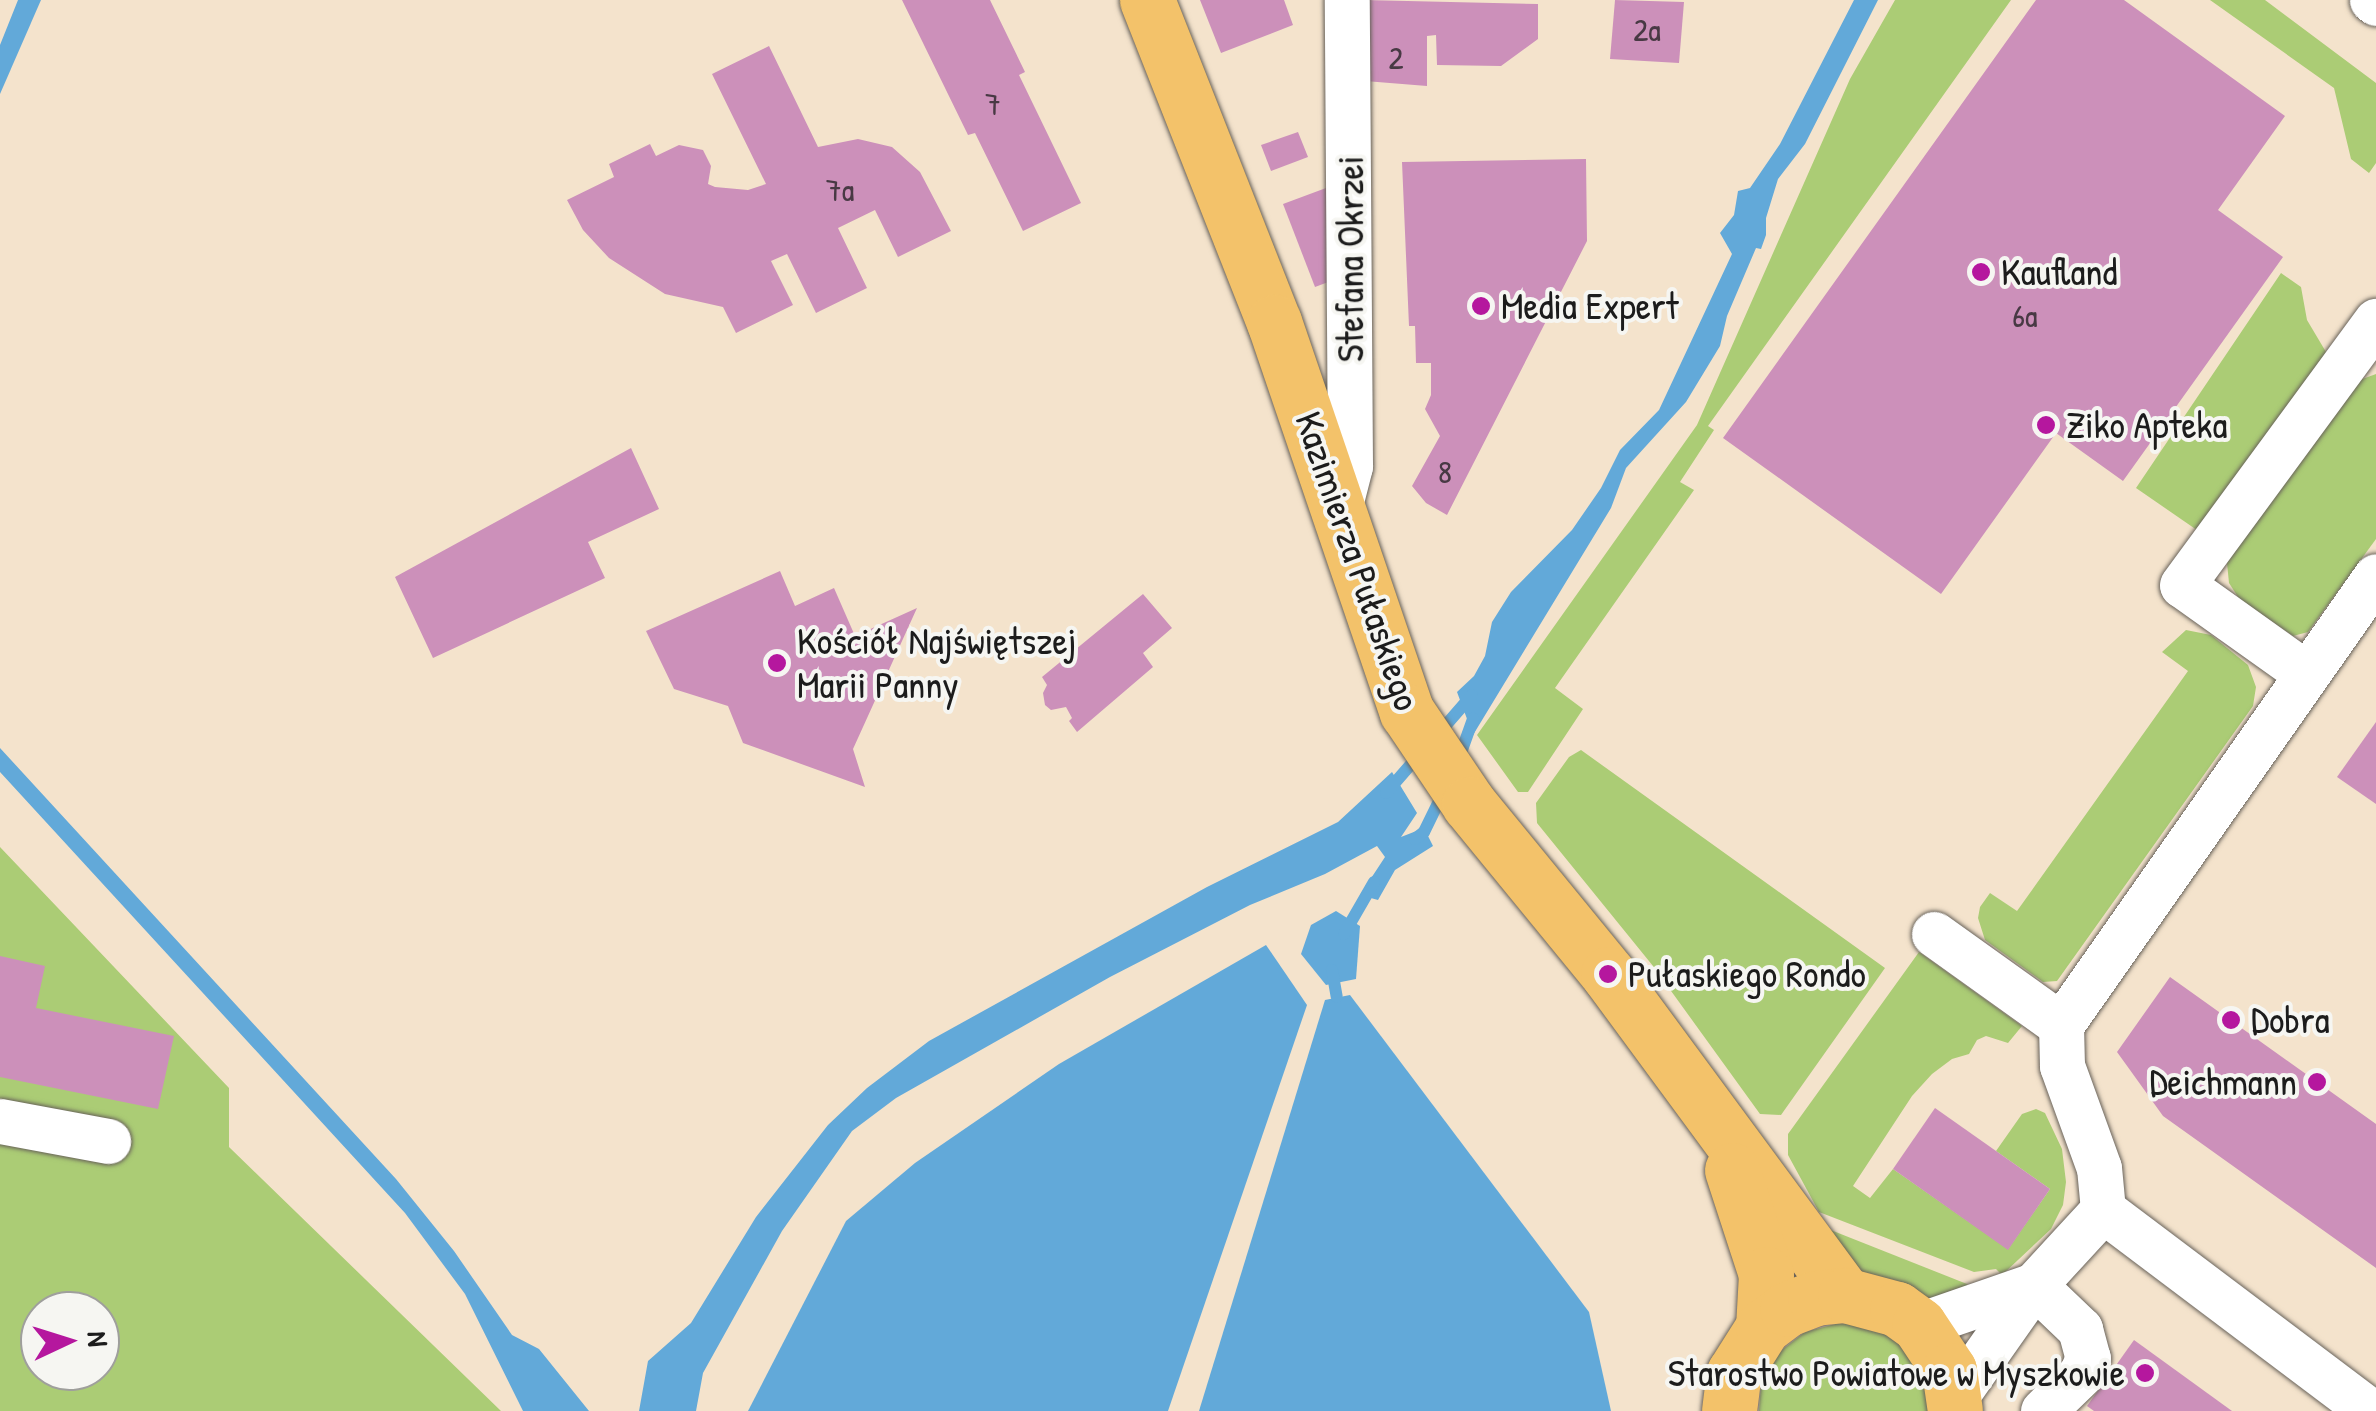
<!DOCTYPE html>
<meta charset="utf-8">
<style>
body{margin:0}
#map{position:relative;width:2376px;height:1411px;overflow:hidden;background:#f4e3cc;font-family:"Patrick Hand",sans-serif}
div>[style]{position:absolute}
.green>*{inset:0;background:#abcc75}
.water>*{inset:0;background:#62a9d9}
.stream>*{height:12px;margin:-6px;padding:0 6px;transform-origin:6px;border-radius:6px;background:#62a9d9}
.building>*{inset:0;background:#cc90ba}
.roads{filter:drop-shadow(0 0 2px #68625a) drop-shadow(0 0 2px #68625a)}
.minor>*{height:45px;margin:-22.5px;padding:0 22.5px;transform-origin:22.5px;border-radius:22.5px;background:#fff}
.major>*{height:55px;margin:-27.5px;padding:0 27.5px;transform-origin:27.5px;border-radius:27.5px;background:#f3c26a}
.dots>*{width:28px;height:28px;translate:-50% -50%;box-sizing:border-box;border:5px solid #f6f6f2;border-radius:50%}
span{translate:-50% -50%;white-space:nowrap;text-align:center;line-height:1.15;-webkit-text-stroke:8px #f6f6f2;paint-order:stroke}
.number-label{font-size:32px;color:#483944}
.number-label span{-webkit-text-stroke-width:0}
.street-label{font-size:38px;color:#1c1c1c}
.poi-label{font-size:38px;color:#1c1c1c}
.left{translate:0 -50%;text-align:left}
.right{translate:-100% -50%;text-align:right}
.north{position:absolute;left:20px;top:1291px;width:100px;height:100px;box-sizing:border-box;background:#f6f6f2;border:2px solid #9f9f9c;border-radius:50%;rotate:86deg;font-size:28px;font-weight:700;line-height:40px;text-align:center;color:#1c1c1c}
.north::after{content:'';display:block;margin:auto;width:35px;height:45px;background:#b5179e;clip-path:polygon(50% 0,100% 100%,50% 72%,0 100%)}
</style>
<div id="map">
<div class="green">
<div style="clip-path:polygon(1895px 0,2011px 0,1708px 426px,1714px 430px,1680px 482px,1694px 490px,1555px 688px,1583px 709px,1528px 792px,1518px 792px,1477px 735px,1697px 425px,1850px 79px)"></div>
<div style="clip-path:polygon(2210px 0,2265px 0,2376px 83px,2376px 163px,2369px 173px,2351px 159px,2334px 88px)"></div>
<div style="clip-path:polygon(2281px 273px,2301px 287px,2307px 320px,2326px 352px,2207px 537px,2136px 488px)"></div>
<div style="clip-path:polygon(2376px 374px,2376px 539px,2308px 632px,2293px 636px,2240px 600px,2229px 583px,2227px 563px,2231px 551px,2357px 381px)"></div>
<div style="clip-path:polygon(2186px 630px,2211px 635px,2248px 665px,2256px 687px,2253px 706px,2057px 981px,2043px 982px,1985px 940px,1978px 918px,1980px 907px,1990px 893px,2017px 911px,2188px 671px,2162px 652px)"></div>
<div style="clip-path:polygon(1581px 750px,1885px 968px,1781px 1115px,1760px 1114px,1653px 966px,1537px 823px,1536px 803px,1569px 757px)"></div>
<div style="clip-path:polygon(evenodd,0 847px,229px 1088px,229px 1147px,501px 1411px,0 1411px,0 847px,40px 1311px,100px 1311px,100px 1371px,40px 1371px,40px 1311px)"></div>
<div style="clip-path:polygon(1919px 952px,2022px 1026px,2008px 1043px,1986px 1036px,1977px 1040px,1969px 1054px,1952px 1059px,1932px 1074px,1912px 1096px,1853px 1186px,1870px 1198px,1893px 1169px,2008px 1249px,2050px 1189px,1996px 1151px,2022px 1114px,2036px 1109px,2045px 1113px,2062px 1149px,2066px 1182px,2063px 1205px,2051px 1229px,2002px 1275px,1996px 1269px,1974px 1272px,1819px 1212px,1788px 1155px,1788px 1134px)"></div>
<div style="clip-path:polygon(1813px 1223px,1967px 1284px,1971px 1292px,1930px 1299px,1866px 1279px)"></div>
<div style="clip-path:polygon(1839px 1323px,1875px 1328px,1904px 1347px,1924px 1377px,1930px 1411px,1759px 1411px,1761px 1385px,1778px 1353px,1805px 1332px)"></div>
</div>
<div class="water">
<div style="clip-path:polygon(18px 0,41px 0,0 94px,0 45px)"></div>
<div style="clip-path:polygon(1854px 0,1878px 0,1805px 144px,1778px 179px,1766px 218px,1766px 235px,1761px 249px,1756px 248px,1727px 316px,1720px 346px,1686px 402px,1626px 468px,1611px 508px,1473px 735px,1457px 692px,1474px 676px,1485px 656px,1492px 622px,1511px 592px,1572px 530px,1601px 488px,1620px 450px,1659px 410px,1732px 254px,1720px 233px,1734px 215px,1738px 191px,1750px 188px,1780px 144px)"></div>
<div style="clip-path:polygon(0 748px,396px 1179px,454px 1251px,512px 1335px,539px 1349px,589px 1411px,523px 1411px,465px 1294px,405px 1213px,0 772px)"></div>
<div style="clip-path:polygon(1392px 772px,1417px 813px,1401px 837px,1424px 828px,1433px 846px,1395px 870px,1378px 900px,1360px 895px,1385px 857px,1377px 846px,1325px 874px,1250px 905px,1110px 977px,896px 1098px,852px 1131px,782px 1231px,703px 1373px,696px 1411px,639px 1411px,648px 1361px,691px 1323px,756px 1217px,828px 1125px,867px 1088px,929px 1041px,1207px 887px,1338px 822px)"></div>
<div style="clip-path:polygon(1336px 911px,1360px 926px,1356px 979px,1326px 985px,1301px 954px,1311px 925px)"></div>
<div style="clip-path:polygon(1266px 945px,1307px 1005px,1168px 1411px,748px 1411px,846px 1221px,915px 1163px,1059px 1064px)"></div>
<div style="clip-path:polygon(1350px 995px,1589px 1312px,1611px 1411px,1199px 1411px,1325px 1000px)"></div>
</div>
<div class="stream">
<div style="left:1439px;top:733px;width:50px;rotate:-49deg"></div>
<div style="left:1458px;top:761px;width:45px;rotate:-70.3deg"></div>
<div style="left:1386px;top:793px;width:50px;rotate:-49deg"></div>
<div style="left:1415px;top:839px;width:11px;rotate:-38deg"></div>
<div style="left:1424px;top:832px;width:43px;rotate:-64deg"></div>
<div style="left:1344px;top:934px;width:60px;rotate:-60deg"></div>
<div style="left:1332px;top:970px;width:27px;rotate:80deg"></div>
</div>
<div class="building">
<div style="clip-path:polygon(902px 0,990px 0,1025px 72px,1019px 75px,1081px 203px,1023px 231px,975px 133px,968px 135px)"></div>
<div style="clip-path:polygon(1200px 0,1284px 0,1293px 25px,1221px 53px)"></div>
<div style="clip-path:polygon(1364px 0,1538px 4px,1538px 39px,1501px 66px,1437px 65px,1436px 35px,1427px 36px,1427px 86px,1365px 81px)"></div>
<div style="clip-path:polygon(1615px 0,1684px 2px,1679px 63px,1610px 59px)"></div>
<div style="clip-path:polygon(2036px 0,2124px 0,2285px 116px,2218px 210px,2283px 257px,2123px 481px,2056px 433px,1941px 594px,1723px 438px)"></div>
<div style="clip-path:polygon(769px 46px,818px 147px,858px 139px,892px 147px,920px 172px,951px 231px,898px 257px,875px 210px,838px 228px,867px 288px,816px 313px,787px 254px,771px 261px,793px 305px,736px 333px,723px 307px,665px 294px,609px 258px,583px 230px,567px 200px,614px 177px,609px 164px,650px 144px,656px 156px,679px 145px,703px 150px,711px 166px,708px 184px,715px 187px,748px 190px,766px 184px,712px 74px)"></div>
<div style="clip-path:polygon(1298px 132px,1308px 157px,1271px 171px,1261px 145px)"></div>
<div style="clip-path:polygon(1586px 159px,1587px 241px,1447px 515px,1426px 503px,1412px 486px,1440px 436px,1425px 409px,1431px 395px,1431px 363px,1416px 363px,1415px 326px,1409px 326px,1402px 162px)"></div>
<div style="clip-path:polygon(1326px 188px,1339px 278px,1315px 287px,1283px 204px)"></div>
<div style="clip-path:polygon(631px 448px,659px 509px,588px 542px,605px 578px,433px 658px,395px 577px)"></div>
<div style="clip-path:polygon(780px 571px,795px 606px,834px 588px,855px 636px,917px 608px,853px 749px,865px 787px,743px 743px,728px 706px,674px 689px,646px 631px)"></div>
<div style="clip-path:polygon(1143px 594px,1172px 628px,1143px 653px,1153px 667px,1077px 732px,1069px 721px,1072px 718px,1066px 707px,1051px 710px,1045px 705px,1043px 693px,1047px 685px,1042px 677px)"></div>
<div style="clip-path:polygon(2376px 722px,2376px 804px,2337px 777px)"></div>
<div style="clip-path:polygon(0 956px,45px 966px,36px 1008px,174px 1036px,158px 1109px,0 1077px)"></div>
<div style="clip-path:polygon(2170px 977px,2376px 1124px,2376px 1268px,2163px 1116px,2130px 1070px,2117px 1052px)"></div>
<div style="clip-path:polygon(1935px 1108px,2050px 1189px,2008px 1250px,1893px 1169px)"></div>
<div style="clip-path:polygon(2134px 1340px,2232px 1411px,2094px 1411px,2087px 1406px)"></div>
</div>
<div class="roads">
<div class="minor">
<div style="left:2372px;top:0;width:5px;rotate:37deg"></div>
<div style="left:1337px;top:517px;width:53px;rotate:-75.7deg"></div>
<div style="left:1350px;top:466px;width:466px;rotate:-90.4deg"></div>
<div style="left:2307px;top:674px;width:153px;rotate:-144.5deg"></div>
<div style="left:2182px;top:585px;width:328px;rotate:-53.7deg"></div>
<div style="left:1934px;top:934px;width:156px;rotate:35.6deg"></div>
<div style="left:0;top:1121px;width:110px;rotate:10.5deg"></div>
<div style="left:2103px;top:1210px;width:334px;rotate:37deg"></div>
<div style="left:2034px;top:1285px;width:64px;rotate:43.7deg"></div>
<div style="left:2080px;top:1329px;width:30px;rotate:75deg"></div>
<div style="left:2088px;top:1358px;width:17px;rotate:114deg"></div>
<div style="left:2081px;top:1374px;width:53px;rotate:135.8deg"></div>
<div style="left:1919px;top:1325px;width:122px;rotate:-19.2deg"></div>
<div style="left:1956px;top:1396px;width:136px;rotate:-54.9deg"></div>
<div style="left:2034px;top:1285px;width:102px;rotate:-47.4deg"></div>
<div style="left:2103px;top:1210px;width:42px;rotate:-95.4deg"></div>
<div style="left:2099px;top:1168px;width:109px;rotate:-109.9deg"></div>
<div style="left:2062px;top:1066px;width:41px;rotate:-91.4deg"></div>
<div style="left:2061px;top:1025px;width:548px;rotate:-54.95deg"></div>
</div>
<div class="major">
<div style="left:1147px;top:0;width:346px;rotate:68.5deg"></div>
<div style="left:1274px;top:322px;width:412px;rotate:71.2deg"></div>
<div style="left:1407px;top:712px;width:111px;rotate:56deg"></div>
<div style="left:1469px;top:804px;width:220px;rotate:50.7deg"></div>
<div style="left:1608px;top:974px;width:399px;rotate:53.6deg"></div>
<div style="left:1732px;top:1170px;width:109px;rotate:71.9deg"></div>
<div style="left:1766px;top:1274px;width:53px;rotate:93.2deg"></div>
<div style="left:1729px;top:1411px;width:38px;rotate:-83deg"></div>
<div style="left:1734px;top:1373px;width:54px;rotate:-57.8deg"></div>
<div style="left:1763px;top:1327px;width:30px;rotate:-37deg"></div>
<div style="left:1787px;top:1309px;width:30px;rotate:-21deg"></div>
<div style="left:1815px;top:1298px;width:30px;rotate:-6deg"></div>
<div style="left:1845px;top:1295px;width:54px;rotate:15.1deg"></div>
<div style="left:1897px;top:1309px;width:27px;rotate:36deg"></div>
<div style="left:1919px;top:1325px;width:54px;rotate:56.3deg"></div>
<div style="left:1949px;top:1370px;width:41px;rotate:81.7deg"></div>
</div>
</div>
<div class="dots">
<div style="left:1981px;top:272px;background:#b5179e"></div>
<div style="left:1481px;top:306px;background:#b5179e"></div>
<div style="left:2046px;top:425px;background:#b5179e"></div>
<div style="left:777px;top:663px;background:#b5179e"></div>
<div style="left:1608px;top:974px;background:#b5179e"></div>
<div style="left:2231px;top:1020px;background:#b5179e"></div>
<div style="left:2317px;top:1082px;background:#b5179e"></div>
<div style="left:2145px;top:1373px;background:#b5179e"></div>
</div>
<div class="number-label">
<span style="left:1647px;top:30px">2a</span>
<span style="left:1396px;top:58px">2</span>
<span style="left:993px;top:104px">7</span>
<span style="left:840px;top:190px">7a</span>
<span style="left:2025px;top:316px">6a</span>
<span style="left:1445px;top:472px">8</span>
</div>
<div class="street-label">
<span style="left:1350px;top:259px;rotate:-90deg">Stefana Okrzei</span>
<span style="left:1358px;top:561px;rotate:71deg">Kazimierza Pułaskiego</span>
</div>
<div class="poi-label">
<span class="left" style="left:2001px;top:272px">Kaufland</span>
<span class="left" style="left:1501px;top:306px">Media Expert</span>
<span class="left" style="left:2066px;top:425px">Ziko Apteka</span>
<span class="left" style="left:797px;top:663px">Kościół Najświętszej<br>Marii Panny</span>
<span class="left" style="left:1628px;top:974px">Pułaskiego Rondo</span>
<span class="left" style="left:2251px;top:1020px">Dobra</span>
<span class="right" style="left:2297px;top:1082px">Deichmann</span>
<span class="right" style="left:2125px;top:1373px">Starostwo Powiatowe w Myszkowie</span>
</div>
<div class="north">N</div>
</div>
